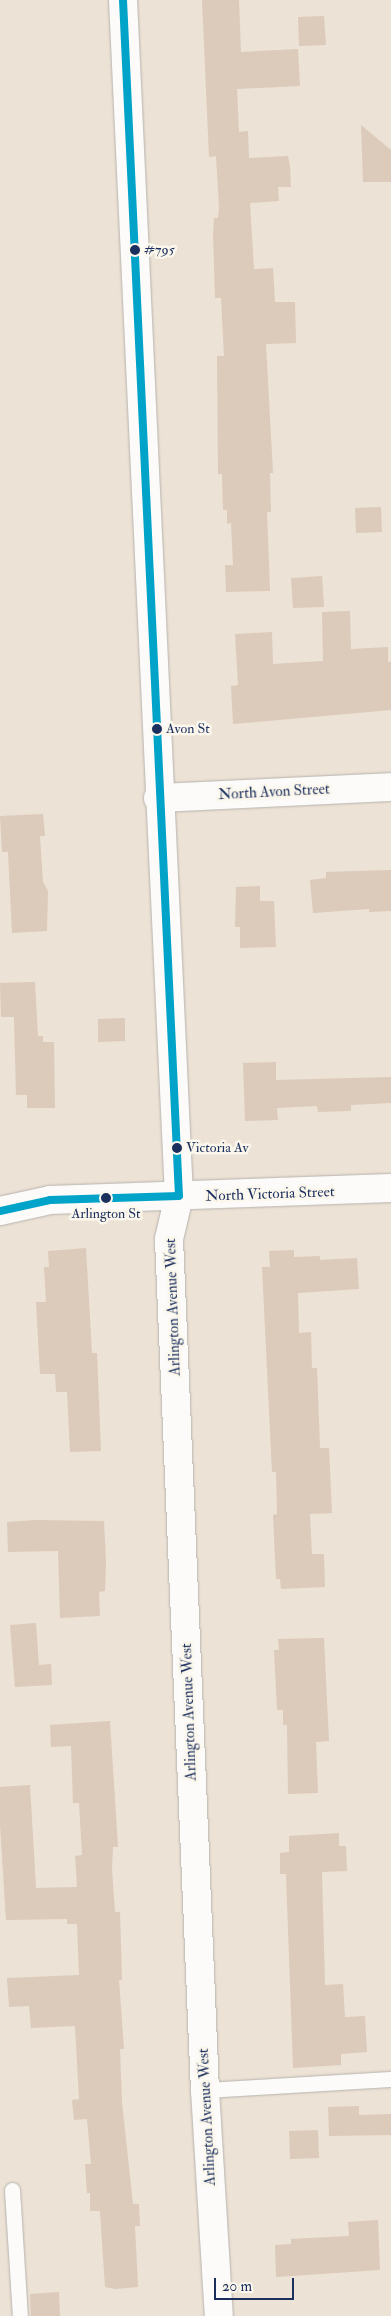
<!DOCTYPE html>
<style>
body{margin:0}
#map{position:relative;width:391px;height:2316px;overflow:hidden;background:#ece2d5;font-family:"IM FELL Double Pica",serif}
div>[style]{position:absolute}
.building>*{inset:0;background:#dccaba}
.roads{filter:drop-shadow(0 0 1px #b7b3af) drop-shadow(0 0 1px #b7b3af)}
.service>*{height:15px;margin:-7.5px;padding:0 7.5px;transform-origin:7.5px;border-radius:7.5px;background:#fcfbf9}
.minor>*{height:28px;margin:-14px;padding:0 14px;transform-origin:14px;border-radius:14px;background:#fcfbf9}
.tertiary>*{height:28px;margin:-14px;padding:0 14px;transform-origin:14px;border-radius:14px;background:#fcfbf9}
.bus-1>*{height:8px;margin:-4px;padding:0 4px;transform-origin:4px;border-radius:4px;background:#01a3c8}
.dots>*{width:14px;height:14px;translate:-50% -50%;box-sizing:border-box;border:2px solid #fbf7ec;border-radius:50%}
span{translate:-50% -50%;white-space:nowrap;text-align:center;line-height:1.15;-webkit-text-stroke:5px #fbf7ec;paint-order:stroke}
.bus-label{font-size:14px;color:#1b2f5e}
.left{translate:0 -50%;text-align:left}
.street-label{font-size:15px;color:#1b2f5e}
.scale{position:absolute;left:214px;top:2278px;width:80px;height:22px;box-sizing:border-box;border:2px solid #1b2f5e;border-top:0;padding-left:6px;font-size:15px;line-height:18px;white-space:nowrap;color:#1b2f5e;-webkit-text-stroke:4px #fbf7ec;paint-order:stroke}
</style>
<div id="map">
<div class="building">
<div style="clip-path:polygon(202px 0,239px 0,241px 52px,298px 49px,300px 86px,237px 89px,239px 132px,248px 131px,249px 158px,288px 156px,290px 167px,291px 187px,278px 187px,279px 201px,250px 203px,254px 269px,273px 268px,275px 302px,295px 302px,296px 343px,266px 344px,273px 473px,270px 473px,271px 512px,267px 512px,270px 591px,226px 592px,225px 565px,233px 565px,231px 523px,227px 524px,227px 510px,223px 510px,222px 474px,218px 474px,217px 356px,224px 356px,221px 298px,215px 298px,213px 235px,214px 218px,218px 218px,219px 208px,216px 156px,209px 157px)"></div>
<div style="clip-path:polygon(324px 16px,326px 45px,299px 46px,298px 17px)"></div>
<div style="clip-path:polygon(361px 125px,391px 150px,391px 182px,363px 182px)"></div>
<div style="clip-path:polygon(381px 507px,382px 532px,356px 533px,355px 508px)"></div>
<div style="clip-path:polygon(322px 576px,324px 607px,293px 608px,291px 578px)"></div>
<div style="clip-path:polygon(350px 611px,351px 649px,388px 647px,388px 662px,391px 662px,391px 710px,233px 724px,231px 686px,238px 685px,235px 634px,272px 632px,273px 664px,323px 661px,322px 612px)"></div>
<div style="clip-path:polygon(43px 814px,45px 836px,40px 836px,43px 882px,48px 891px,47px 931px,12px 933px,8px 852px,2px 852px,0 816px)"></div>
<div style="clip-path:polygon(391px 870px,391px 911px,369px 912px,369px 909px,313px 913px,310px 880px,326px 878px,326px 872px)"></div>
<div style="clip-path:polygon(260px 886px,260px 901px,274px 901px,276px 947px,240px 948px,240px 927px,235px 927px,236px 887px)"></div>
<div style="clip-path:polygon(35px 982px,38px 1036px,43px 1036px,43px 1042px,54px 1042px,55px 1108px,27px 1108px,27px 1095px,16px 1095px,14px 1017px,1px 1017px,0 983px)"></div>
<div style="clip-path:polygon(125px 1018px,125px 1041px,98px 1042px,98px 1019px)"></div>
<div style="clip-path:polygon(276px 1062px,276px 1080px,391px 1077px,391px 1103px,351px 1105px,351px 1111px,318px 1112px,317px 1106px,277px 1108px,278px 1120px,245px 1121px,243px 1063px)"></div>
<div style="clip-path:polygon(86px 1248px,92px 1353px,97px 1353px,101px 1451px,70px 1452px,67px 1392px,56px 1392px,55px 1374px,40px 1374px,36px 1302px,46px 1302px,44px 1267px,49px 1267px,48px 1251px)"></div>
<div style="clip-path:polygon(294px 1250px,294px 1257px,320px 1256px,320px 1260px,357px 1258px,359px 1289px,298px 1293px,299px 1333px,311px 1332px,312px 1368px,317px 1368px,320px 1448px,329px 1448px,332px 1513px,310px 1514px,312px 1554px,324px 1554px,325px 1587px,281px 1589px,280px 1579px,276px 1579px,273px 1515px,277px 1514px,276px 1472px,272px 1472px,262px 1267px,270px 1267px,269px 1251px)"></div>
<div style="clip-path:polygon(36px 1520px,104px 1521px,106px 1562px,105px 1591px,99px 1592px,100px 1616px,60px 1618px,58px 1551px,8px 1552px,7px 1522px)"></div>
<div style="clip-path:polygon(36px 1623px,39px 1665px,51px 1664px,52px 1685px,15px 1687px,10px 1625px)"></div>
<div style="clip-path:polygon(324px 1638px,329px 1741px,316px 1742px,318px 1793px,288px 1794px,287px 1725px,283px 1725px,283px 1710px,277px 1710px,274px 1650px,279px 1650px,278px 1639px)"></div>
<div style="clip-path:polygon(110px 1721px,118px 1847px,113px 1847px,112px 1869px,115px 1912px,120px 1912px,122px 1980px,119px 1980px,124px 2049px,120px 2049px,122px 2102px,133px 2204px,139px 2204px,140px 2226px,135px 2226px,138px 2287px,116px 2289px,105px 2287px,100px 2211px,90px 2211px,90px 2193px,87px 2193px,85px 2164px,91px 2164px,87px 2119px,74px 2120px,72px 2100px,79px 2099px,75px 2026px,31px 2028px,29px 2006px,9px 2007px,7px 1978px,79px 1975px,77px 1924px,67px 1924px,67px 1919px,6px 1920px,0 1824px,0 1787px,30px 1785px,36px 1888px,77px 1887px,75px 1856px,82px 1855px,79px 1803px,73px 1803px,71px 1746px,51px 1747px,50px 1725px)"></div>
<div style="clip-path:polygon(339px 1833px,339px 1846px,346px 1846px,347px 1871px,322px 1872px,325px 1985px,343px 1984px,345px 2017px,365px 2016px,367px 2052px,341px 2054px,341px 2065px,293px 2068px,286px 1874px,280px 1874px,280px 1853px,289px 1852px,289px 1836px)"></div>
<div style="clip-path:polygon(359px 2106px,359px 2115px,391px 2114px,391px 2135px,329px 2136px,328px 2107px)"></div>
<div style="clip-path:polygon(318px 2130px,319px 2158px,290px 2159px,289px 2131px)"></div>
<div style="clip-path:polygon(378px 2220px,380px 2270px,276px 2277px,275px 2245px,291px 2244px,291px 2239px,349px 2236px,348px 2222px)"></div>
<div style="clip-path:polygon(59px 2292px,60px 2316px,31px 2316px,30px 2294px)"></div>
</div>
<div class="roads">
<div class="service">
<div style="left:205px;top:2090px;width:186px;rotate:-3.4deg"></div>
<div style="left:12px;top:2190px;width:126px;rotate:86.4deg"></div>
</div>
<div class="minor">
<div style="left:123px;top:0;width:1197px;rotate:87.32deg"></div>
<div style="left:179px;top:1196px;width:44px;rotate:103.1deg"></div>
<div style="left:169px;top:1239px;width:852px;rotate:87.58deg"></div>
<div style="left:205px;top:2090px;width:226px;rotate:86.5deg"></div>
<div style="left:158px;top:798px;width:233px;rotate:-2.7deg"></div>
</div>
<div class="tertiary">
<div style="left:0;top:1211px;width:51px;rotate:-12.4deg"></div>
<div style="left:50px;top:1200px;width:341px;rotate:-2deg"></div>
</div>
</div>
<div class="bus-1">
<div style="left:123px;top:0;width:1197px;rotate:87.32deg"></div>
<div style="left:0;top:1211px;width:51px;rotate:-12.4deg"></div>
<div style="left:50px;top:1200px;width:129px;rotate:-1.8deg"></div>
</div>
<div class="dots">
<div style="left:135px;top:250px;background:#1b2f5e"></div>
<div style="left:157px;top:729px;background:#1b2f5e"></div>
<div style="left:177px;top:1148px;background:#1b2f5e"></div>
<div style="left:106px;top:1198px;background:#1b2f5e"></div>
</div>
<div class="bus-label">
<span class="left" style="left:144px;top:250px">#795</span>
<span class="left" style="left:166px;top:729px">Avon St</span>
<span class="left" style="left:186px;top:1148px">Victoria Av</span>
<span style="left:106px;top:1214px">Arlington St</span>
</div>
<div class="street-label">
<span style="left:274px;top:792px;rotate:-3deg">North Avon Street</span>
<span style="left:270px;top:1194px;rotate:-2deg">North Victoria Street</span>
<span style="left:173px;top:1307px;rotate:-92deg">Arlington Avenue West</span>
<span style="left:189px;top:1712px;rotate:-92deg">Arlington Avenue West</span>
<span style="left:207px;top:2117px;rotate:-93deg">Arlington Avenue West</span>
</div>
<div class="scale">20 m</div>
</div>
